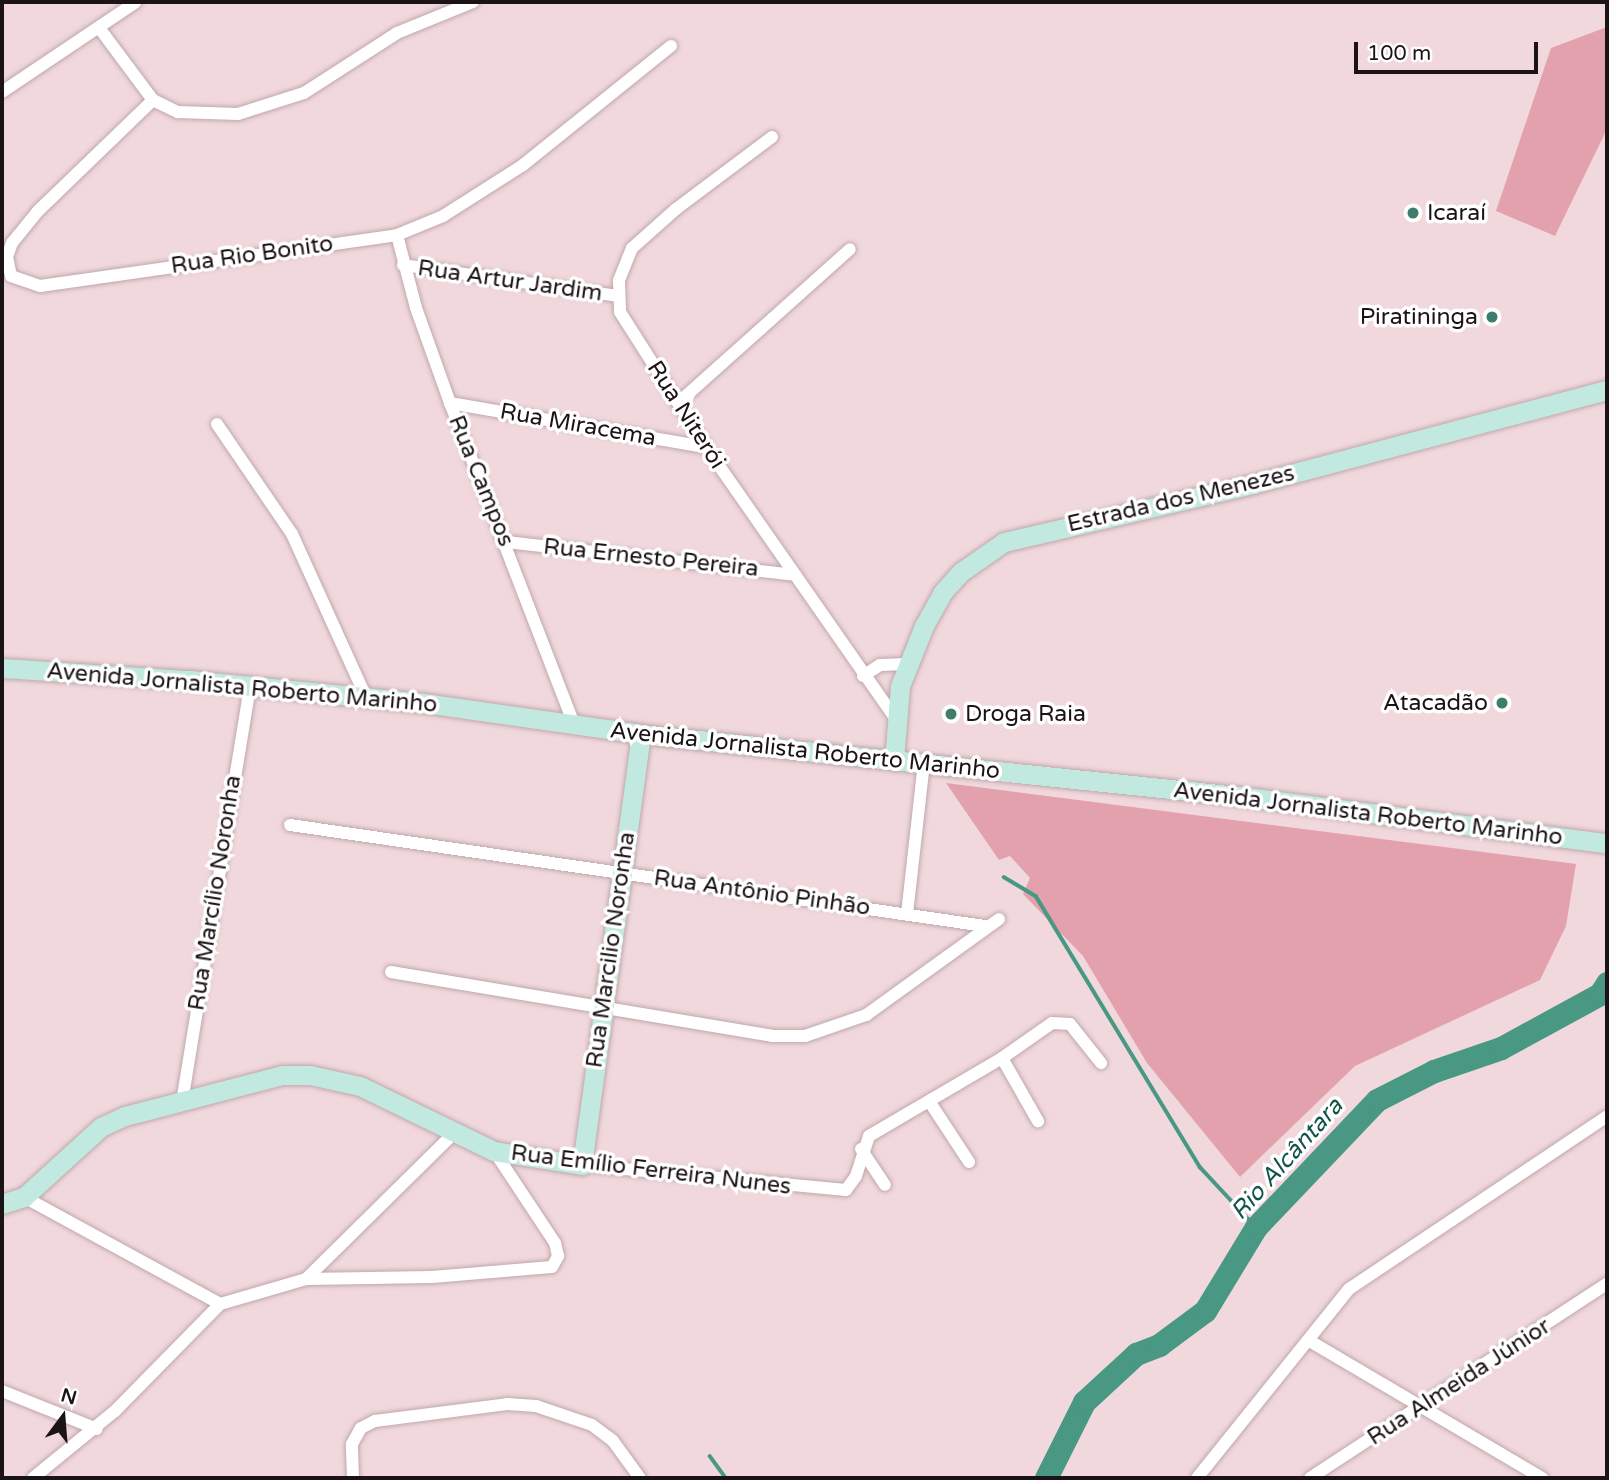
<!DOCTYPE html>
<meta charset="utf-8">
<style>
body{margin:0}
#map{position:relative;width:1609px;height:1480px;overflow:hidden;background:#f1d8dc;font-family:"Varela Round",sans-serif}
div>[style]{position:absolute}
.green>*{inset:0;background:#e3a1ad}
.stream>*{height:3.5px;margin:-1.75px;padding:0 1.75px;transform-origin:1.75px;border-radius:1.75px;background:#489883}
.river>*{height:23px;margin:-11.5px;padding:0 11.5px;transform-origin:11.5px;border-radius:11.5px;background:#489883}
.roads{filter:drop-shadow(0 0 2px #bfa8ab) drop-shadow(0 0 2px #bfa8ab)}
.street>*{height:12px;margin:-6px;padding:0 6px;transform-origin:6px;border-radius:6px;background:#fff}
.secondary>*{height:19px;margin:-9.5px;padding:0 9.5px;transform-origin:9.5px;border-radius:9.5px;background:#c1e9e0}
.dots>*{width:19px;height:19px;translate:-50% -50%;box-sizing:border-box;border:4px solid #fff;border-radius:50%}
span{translate:-50% -50%;white-space:nowrap;text-align:center;line-height:1.15;-webkit-text-stroke:7px #fff;paint-order:stroke}
.poi-label{font-size:23px;color:#1b1315}
.left{translate:0 -50%;text-align:left}
.right{translate:-100% -50%;text-align:right}
.street-label{font-size:23px;color:#1b1315}
.water-label{font-size:24px;color:#125445;font-style:italic}
.frame{position:absolute;inset:0;border:4px solid #1b1315;pointer-events:none}
.north{position:absolute;left:28px;top:1382px;width:70px;height:70px;-webkit-text-stroke:5px #fff;paint-order:stroke;rotate:16deg;font-size:19px;font-weight:700;line-height:28px;text-align:center;color:#1b1315}
.north::after{content:'';display:block;margin:auto;width:24px;height:32px;background:#1b1315;clip-path:polygon(50% 0,100% 100%,50% 72%,0 100%)}
.scale{position:absolute;left:1354px;top:42px;width:184px;height:32px;box-sizing:border-box;border:4px solid #1b1315;border-top:0;padding-left:9px;font-size:21px;line-height:24px;white-space:nowrap;color:#1b1315;-webkit-text-stroke:5px #fff;paint-order:stroke}
</style>
<div id="map">
<div class="green">
<div style="clip-path:polygon(1607px 27px,1607px 129px,1555px 236px,1496px 211px,1551px 48px)"></div>
<div style="clip-path:polygon(946px 783px,1576px 864px,1566px 926px,1540px 980px,1355px 1066px,1240px 1177px,1147px 1063px,1083px 956px,1023px 894px,1030px 878px,1010px 856px,999px 860px)"></div>
</div>
<div class="stream">
<div style="left:1004px;top:877px;width:37px;rotate:31deg"></div>
<div style="left:1036px;top:896px;width:317px;rotate:58.8deg"></div>
<div style="left:1200px;top:1167px;width:82px;rotate:47deg"></div>
<div style="left:710px;top:1456px;width:27px;rotate:54deg"></div>
</div>
<div class="river">
<div style="left:1046px;top:1478px;width:85px;rotate:-63.4deg"></div>
<div style="left:1084px;top:1402px;width:71px;rotate:-42.7deg"></div>
<div style="left:1136px;top:1354px;width:25px;rotate:-21deg"></div>
<div style="left:1159px;top:1345px;width:57px;rotate:-36.5deg"></div>
<div style="left:1205px;top:1311px;width:98px;rotate:-58.7deg"></div>
<div style="left:1256px;top:1227px;width:175px;rotate:-46.4deg"></div>
<div style="left:1377px;top:1100px;width:64px;rotate:-27deg"></div>
<div style="left:1434px;top:1071px;width:71px;rotate:-18.9deg"></div>
<div style="left:1501px;top:1048px;width:113px;rotate:-28.6deg"></div>
<div style="left:1600px;top:994px;width:13px;rotate:-58deg"></div>
</div>
<div class="roads">
<div class="street">
<div style="left:100px;top:29px;width:89px;rotate:53.3deg"></div>
<div style="left:153px;top:100px;width:28px;rotate:26deg"></div>
<div style="left:178px;top:112px;width:60px;rotate:1.9deg"></div>
<div style="left:238px;top:114px;width:69px;rotate:-17.7deg"></div>
<div style="left:304px;top:93px;width:111px;rotate:-32.8deg"></div>
<div style="left:397px;top:33px;width:82px;rotate:-22.2deg"></div>
<div style="left:2px;top:92px;width:161px;rotate:-33.9deg"></div>
<div style="left:153px;top:100px;width:160px;rotate:136deg"></div>
<div style="left:38px;top:211px;width:41px;rotate:129.1deg"></div>
<div style="left:12px;top:243px;width:15px;rotate:110deg"></div>
<div style="left:7px;top:257px;width:19px;rotate:78deg"></div>
<div style="left:11px;top:276px;width:31px;rotate:19deg"></div>
<div style="left:40px;top:286px;width:361px;rotate:-8.1deg"></div>
<div style="left:397px;top:235px;width:50px;rotate:-22.4deg"></div>
<div style="left:443px;top:216px;width:95px;rotate:-32.5deg"></div>
<div style="left:523px;top:165px;width:190px;rotate:-38.8deg"></div>
<div style="left:772px;top:137px;width:120px;rotate:143.1deg"></div>
<div style="left:676px;top:209px;width:59px;rotate:138.4deg"></div>
<div style="left:632px;top:248px;width:35px;rotate:112deg"></div>
<div style="left:619px;top:281px;width:31px;rotate:88deg"></div>
<div style="left:620px;top:312px;width:160px;rotate:57.5deg"></div>
<div style="left:706px;top:447px;width:330px;rotate:55.1deg"></div>
<div style="left:397px;top:235px;width:75px;rotate:75.4deg"></div>
<div style="left:416px;top:308px;width:101px;rotate:70.3deg"></div>
<div style="left:450px;top:403px;width:345px;rotate:68.9deg"></div>
<div style="left:403px;top:265px;width:216px;rotate:8.2deg"></div>
<div style="left:679px;top:402px;width:229px;rotate:-41.8deg"></div>
<div style="left:450px;top:403px;width:260px;rotate:9.8deg"></div>
<div style="left:217px;top:424px;width:133px;rotate:55.7deg"></div>
<div style="left:292px;top:534px;width:179px;rotate:65.6deg"></div>
<div style="left:506px;top:542px;width:291px;rotate:6.5deg"></div>
<div style="left:863px;top:676px;width:20px;rotate:-33deg"></div>
<div style="left:880px;top:665px;width:27px;rotate:-2deg"></div>
<div style="left:290px;top:825px;width:702px;rotate:8.27deg"></div>
<div style="left:907px;top:914px;width:152px;rotate:-83.6deg"></div>
<div style="left:391px;top:972px;width:386px;rotate:9.5deg"></div>
<div style="left:772px;top:1036px;width:33px"></div>
<div style="left:805px;top:1036px;width:65px;rotate:-19deg"></div>
<div style="left:866px;top:1015px;width:164px;rotate:-35.8deg"></div>
<div style="left:1002px;top:1058px;width:73px;rotate:60.3deg"></div>
<div style="left:929px;top:1101px;width:73px;rotate:56.7deg"></div>
<div style="left:182px;top:1102px;width:423px;rotate:-80.7deg"></div>
<div style="left:861px;top:1149px;width:43px;rotate:56.3deg"></div>
<div style="left:582px;top:1165px;width:265px;rotate:5.4deg"></div>
<div style="left:846px;top:1190px;width:17px;rotate:-54deg"></div>
<div style="left:856px;top:1176px;width:42px;rotate:-72deg"></div>
<div style="left:869px;top:1136px;width:154px;rotate:-30.4deg"></div>
<div style="left:1002px;top:1058px;width:61px;rotate:-35deg"></div>
<div style="left:1052px;top:1023px;width:18px;rotate:3deg"></div>
<div style="left:1070px;top:1024px;width:50px;rotate:51.5deg"></div>
<div style="left:24px;top:1197px;width:223px;rotate:28.6deg"></div>
<div style="left:306px;top:1279px;width:126px;rotate:-0.9deg"></div>
<div style="left:432px;top:1277px;width:120px;rotate:-4.8deg"></div>
<div style="left:552px;top:1267px;width:13px;rotate:-61deg"></div>
<div style="left:558px;top:1256px;width:13px;rotate:-103deg"></div>
<div style="left:555px;top:1243px;width:110px;rotate:-123.5deg"></div>
<div style="left:1308px;top:1340px;width:272px;rotate:30.5deg"></div>
<div style="left:2px;top:1391px;width:102px;rotate:21.8deg"></div>
<div style="left:33px;top:1478px;width:106px;rotate:-39.3deg"></div>
<div style="left:115px;top:1411px;width:150px;rotate:-45.5deg"></div>
<div style="left:220px;top:1304px;width:90px;rotate:-16.2deg"></div>
<div style="left:306px;top:1279px;width:211px;rotate:-44.6deg"></div>
<div style="left:353px;top:1478px;width:34px;rotate:-92deg"></div>
<div style="left:352px;top:1444px;width:18px;rotate:-61deg"></div>
<div style="left:361px;top:1428px;width:16px;rotate:-27deg"></div>
<div style="left:375px;top:1421px;width:133px;rotate:-7.3deg"></div>
<div style="left:507px;top:1404px;width:29px;rotate:4deg"></div>
<div style="left:536px;top:1406px;width:59px;rotate:18.7deg"></div>
<div style="left:592px;top:1425px;width:26px;rotate:37deg"></div>
<div style="left:613px;top:1441px;width:46px;rotate:53.9deg"></div>
<div style="left:1197px;top:1478px;width:243px;rotate:-51.2deg"></div>
<div style="left:1349px;top:1289px;width:311px;rotate:-33.8deg"></div>
<div style="left:1310px;top:1478px;width:355px;rotate:-33.2deg"></div>
</div>
<div class="secondary">
<div style="left:2px;top:668px;width:188px;rotate:3.7deg"></div>
<div style="left:190px;top:680px;width:235px;rotate:5.6deg"></div>
<div style="left:424px;top:703px;width:219px;rotate:8.1deg"></div>
<div style="left:641px;top:734px;width:600px;rotate:5.93deg"></div>
<div style="left:1238px;top:796px;width:372px;rotate:7.3deg"></div>
<div style="left:894px;top:761px;width:75px;rotate:-85.4deg"></div>
<div style="left:900px;top:686px;width:65px;rotate:-68.2deg"></div>
<div style="left:924px;top:626px;width:38px;rotate:-61deg"></div>
<div style="left:942px;top:593px;width:28px;rotate:-48deg"></div>
<div style="left:961px;top:572px;width:52px;rotate:-34.9deg"></div>
<div style="left:1004px;top:542px;width:256px;rotate:-13.1deg"></div>
<div style="left:1253px;top:484px;width:366px;rotate:-14.9deg"></div>
<div style="left:2px;top:1204px;width:23px;rotate:-18deg"></div>
<div style="left:24px;top:1197px;width:104px;rotate:-42.3deg"></div>
<div style="left:101px;top:1127px;width:26px;rotate:-25deg"></div>
<div style="left:125px;top:1116px;width:162px;rotate:-14.6deg"></div>
<div style="left:282px;top:1075px;width:28px"></div>
<div style="left:310px;top:1075px;width:51px;rotate:12.4deg"></div>
<div style="left:360px;top:1086px;width:149px;rotate:25.9deg"></div>
<div style="left:494px;top:1151px;width:89px;rotate:9deg"></div>
<div style="left:582px;top:1165px;width:435px;rotate:-82.2deg"></div>
</div>
</div>
<div class="dots">
<div style="left:1413px;top:213px;background:#3d7d6b"></div>
<div style="left:1492px;top:317px;background:#3d7d6b"></div>
<div style="left:1502px;top:703px;background:#3d7d6b"></div>
<div style="left:951px;top:714px;background:#3d7d6b"></div>
</div>
<div class="poi-label">
<span class="left" style="left:1427px;top:213px">Icaraí</span>
<span class="right" style="left:1478px;top:317px">Piratininga</span>
<span class="right" style="left:1488px;top:703px">Atacadão</span>
<span class="left" style="left:965px;top:714px">Droga Raia</span>
</div>
<div class="street-label">
<span style="left:252px;top:255px;rotate:-8deg">Rua Rio Bonito</span>
<span style="left:510px;top:281px;rotate:8deg">Rua Artur Jardim</span>
<span style="left:686px;top:415px;rotate:57deg">Rua Niterói</span>
<span style="left:578px;top:425px;rotate:10deg">Rua Miracema</span>
<span style="left:481px;top:481px;rotate:68deg">Rua Campos</span>
<span style="left:1181px;top:499px;rotate:-13deg">Estrada dos Menezes</span>
<span style="left:651px;top:558px;rotate:6deg">Rua Ernesto Pereira</span>
<span style="left:242px;top:688px;rotate:5deg">Avenida Jornalista Roberto Marinho</span>
<span style="left:805px;top:751px;rotate:6deg">Avenida Jornalista Roberto Marinho</span>
<span style="left:1368px;top:814px;rotate:7deg">Avenida Jornalista Roberto Marinho</span>
<span style="left:215px;top:893px;rotate:-81deg">Rua Marcílio Noronha</span>
<span style="left:762px;top:893px;rotate:8deg">Rua Antônio Pinhão</span>
<span style="left:611px;top:950px;rotate:-82deg">Rua Marcilio Noronha</span>
<span style="left:651px;top:1170px;rotate:7deg">Rua Emílio Ferreira Nunes</span>
<span style="left:1459px;top:1382px;rotate:-33deg">Rua Almeida Júnior</span>
</div>
<div class="water-label">
<span style="left:1287px;top:1159px;rotate:-48deg">Rio Alcântara</span>
</div>
<div class="frame"></div>
<div class="north">N</div>
<div class="scale">100 m</div>
</div>
